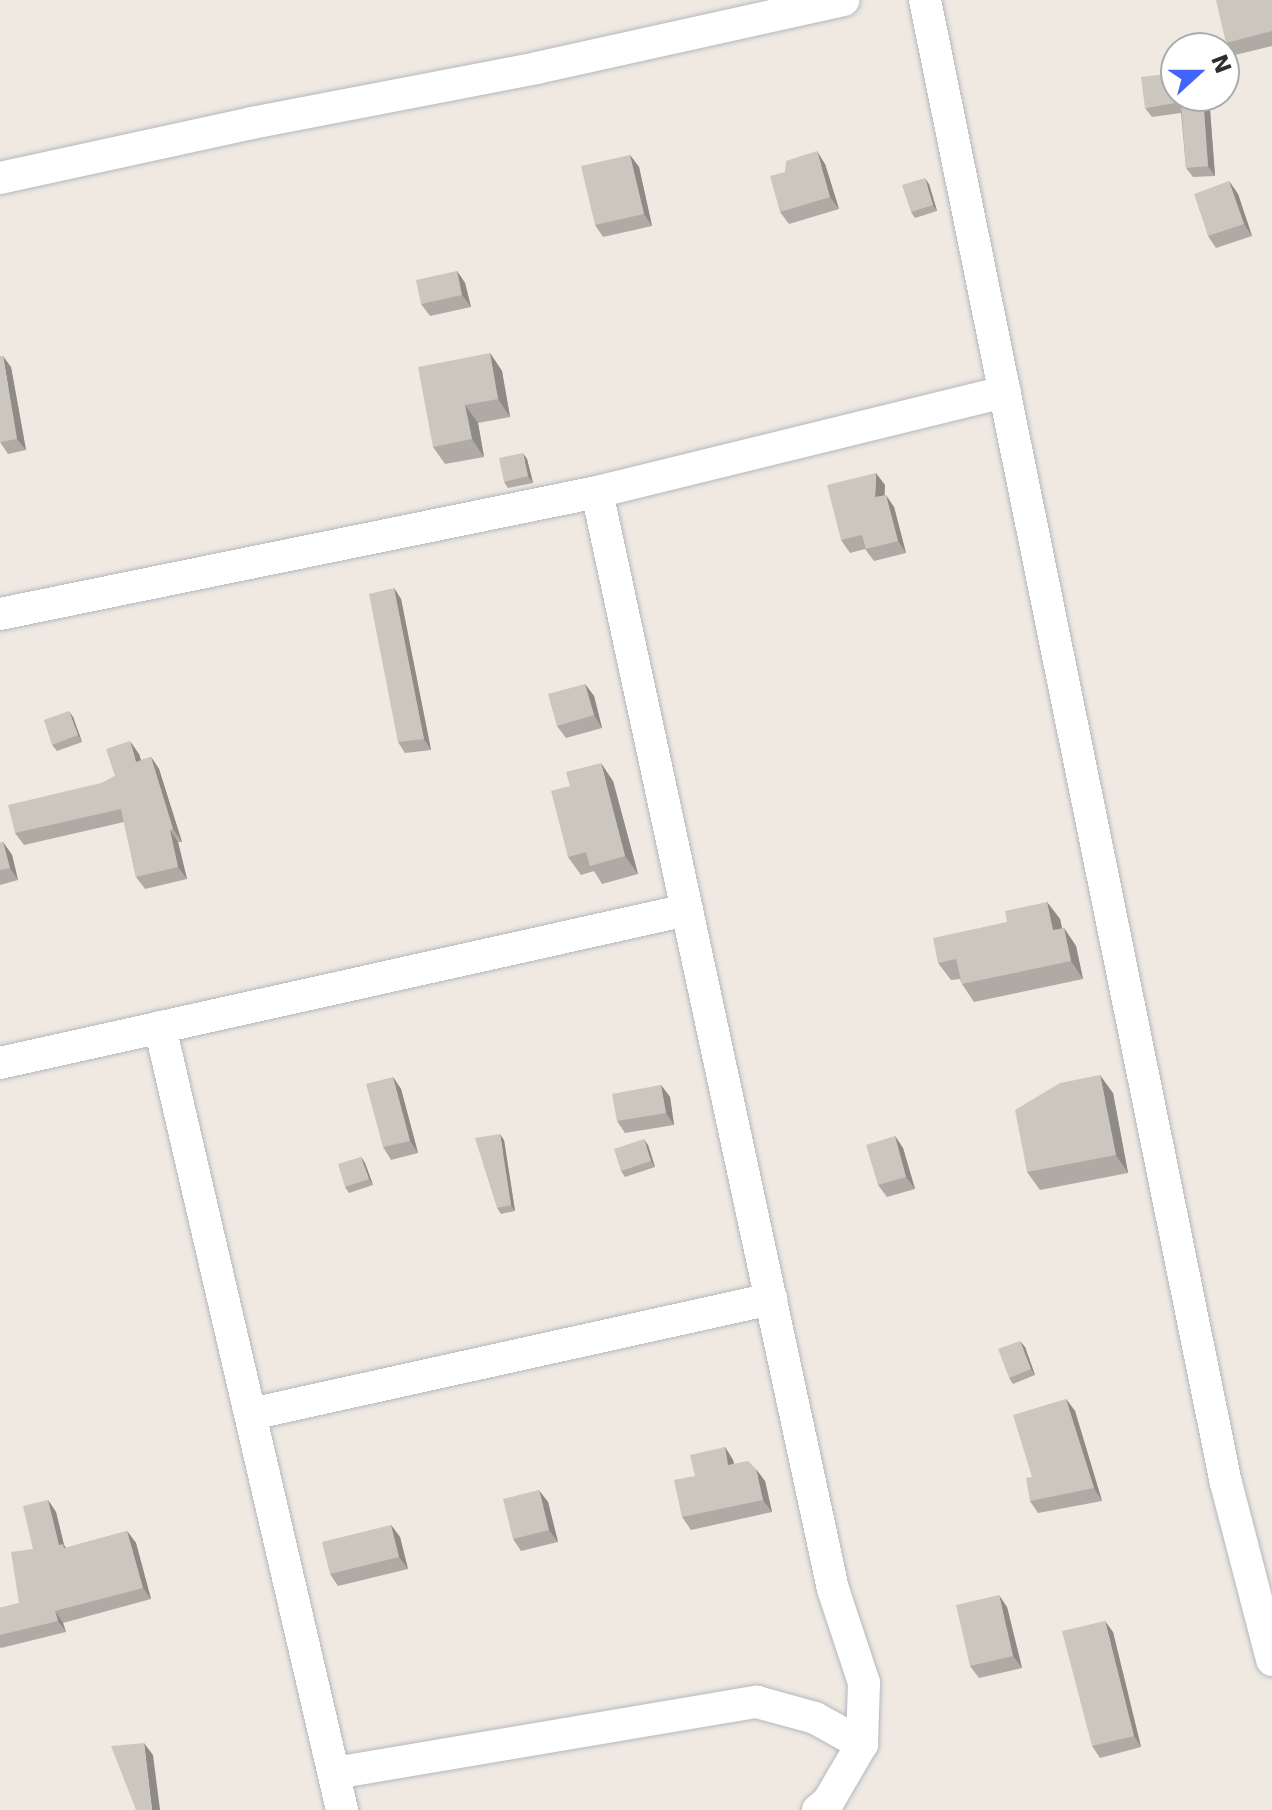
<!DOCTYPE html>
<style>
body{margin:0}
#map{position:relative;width:1272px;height:1810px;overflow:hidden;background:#efe9e1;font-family:"DejaVu Sans",sans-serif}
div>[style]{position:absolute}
.roads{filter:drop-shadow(0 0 2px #b4b7c1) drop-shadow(0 0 2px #b4b7c1)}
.minor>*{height:32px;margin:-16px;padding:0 16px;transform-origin:16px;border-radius:16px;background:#fff}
.wall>*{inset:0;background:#afaba4}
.shaded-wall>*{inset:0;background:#8e8b86}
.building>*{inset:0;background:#cbc7bf}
span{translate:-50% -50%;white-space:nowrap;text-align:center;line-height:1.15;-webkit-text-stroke:8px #fff;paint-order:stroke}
.north{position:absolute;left:1160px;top:32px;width:80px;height:80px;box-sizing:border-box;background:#fff;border:2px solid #ababab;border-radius:50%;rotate:69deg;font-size:22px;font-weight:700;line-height:32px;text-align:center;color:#2e2e2e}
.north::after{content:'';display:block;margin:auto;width:28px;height:36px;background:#4264fb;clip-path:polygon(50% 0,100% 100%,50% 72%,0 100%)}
</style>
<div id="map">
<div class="roads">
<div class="minor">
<div style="left:925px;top:0;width:1513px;rotate:78.53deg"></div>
<div style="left:1226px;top:1483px;width:183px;rotate:75.4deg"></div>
<div style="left:0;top:178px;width:258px;rotate:-12.3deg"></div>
<div style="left:252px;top:123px;width:290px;rotate:-10.9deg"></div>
<div style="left:537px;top:68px;width:314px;rotate:-12.5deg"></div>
<div style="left:597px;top:492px;width:1122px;rotate:77.86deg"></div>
<div style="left:833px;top:1589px;width:99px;rotate:71.7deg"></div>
<div style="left:864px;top:1683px;width:61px;rotate:91.9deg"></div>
<div style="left:862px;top:1744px;width:67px;rotate:120.4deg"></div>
<div style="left:828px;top:1802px;width:13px;rotate:141deg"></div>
<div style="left:0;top:614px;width:609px;rotate:-11.55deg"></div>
<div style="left:597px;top:492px;width:420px;rotate:-13.8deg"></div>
<div style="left:160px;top:1027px;width:804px;rotate:76.91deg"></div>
<div style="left:0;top:1063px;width:704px;rotate:-12.56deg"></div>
<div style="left:251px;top:1414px;width:533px;rotate:-12.47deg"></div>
<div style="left:335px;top:1773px;width:428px;rotate:-9.6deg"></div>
<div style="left:757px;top:1702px;width:60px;rotate:15.4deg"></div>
<div style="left:815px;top:1718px;width:54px;rotate:29deg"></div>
</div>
</div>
<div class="wall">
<div style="clip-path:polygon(1272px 0,1272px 46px,1235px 55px,1226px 43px)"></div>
<div style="clip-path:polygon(1209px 96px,1215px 176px,1193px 177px,1186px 168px,1181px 113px,1152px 117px,1145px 108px)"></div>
<div style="clip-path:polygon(630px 155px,639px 167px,652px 226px,603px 237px,595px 225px)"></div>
<div style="clip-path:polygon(825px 164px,839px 209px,789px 224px,780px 212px)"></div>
<div style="clip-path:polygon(1229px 181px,1238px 194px,1252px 236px,1216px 248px,1208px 236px)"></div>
<div style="clip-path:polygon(929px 184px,937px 211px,915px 218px,911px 212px)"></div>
<div style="clip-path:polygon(457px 271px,465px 283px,471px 307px,430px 316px,421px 304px)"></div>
<div style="clip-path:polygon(490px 353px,502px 371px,510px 417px,478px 423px,484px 457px,445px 464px,433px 447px)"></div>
<div style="clip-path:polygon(11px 367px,26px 450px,8px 454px,0 442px)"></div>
<div style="clip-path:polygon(527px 459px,533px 483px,508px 488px,504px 482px)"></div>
<div style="clip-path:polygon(885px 485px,884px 495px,894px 507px,906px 553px,874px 561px,865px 549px,850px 553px,841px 540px)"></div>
<div style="clip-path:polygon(394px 588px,401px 599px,431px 750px,405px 753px,398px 742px)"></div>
<div style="clip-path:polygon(585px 684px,594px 696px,602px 728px,566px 738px,557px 726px)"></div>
<div style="clip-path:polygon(73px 717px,82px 742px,57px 751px,52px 745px)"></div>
<div style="clip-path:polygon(139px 754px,141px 760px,151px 757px,159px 769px,182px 842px,178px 842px,187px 879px,145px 889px,136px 877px,124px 822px,24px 845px,15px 833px,115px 776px)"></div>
<div style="clip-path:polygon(613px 781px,638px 874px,602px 884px,594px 871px,581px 875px,568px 857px,570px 786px)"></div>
<div style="clip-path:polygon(3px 842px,12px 855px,18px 880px,0 885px,0 843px)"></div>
<div style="clip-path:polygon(1047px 902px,1060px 919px,1062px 928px,1064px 928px,1076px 946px,1083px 979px,974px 1002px,962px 984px,960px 979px,951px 980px,938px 963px,1007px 922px)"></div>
<div style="clip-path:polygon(393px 1077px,401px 1089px,418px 1153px,391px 1160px,383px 1147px)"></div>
<div style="clip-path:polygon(661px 1085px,670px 1097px,674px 1125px,625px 1133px,617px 1121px)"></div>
<div style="clip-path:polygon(1113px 1093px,1128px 1173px,1040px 1190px,1027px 1172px)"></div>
<div style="clip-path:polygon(895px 1136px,903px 1148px,915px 1189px,887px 1197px,878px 1185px)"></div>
<div style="clip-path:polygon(504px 1140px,515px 1211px,501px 1214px,497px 1208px)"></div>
<div style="clip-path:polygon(648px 1145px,655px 1167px,625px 1177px,621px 1171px)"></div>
<div style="clip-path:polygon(361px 1157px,365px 1163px,373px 1185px,349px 1193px,345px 1187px)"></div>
<div style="clip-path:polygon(1025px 1347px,1035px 1375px,1013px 1384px,1009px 1378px)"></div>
<div style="clip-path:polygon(1066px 1399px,1075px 1411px,1102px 1501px,1038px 1513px,1030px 1501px,1032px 1477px)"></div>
<div style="clip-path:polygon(725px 1447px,733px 1460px,734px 1464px,765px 1481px,772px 1512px,691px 1530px,682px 1517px,695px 1476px)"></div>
<div style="clip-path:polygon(48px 1500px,56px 1512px,64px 1545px,66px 1548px,127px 1531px,136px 1543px,151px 1599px,63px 1623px,66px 1632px,1px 1648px,0 1647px,0 1608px,19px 1603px,33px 1549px)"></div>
<div style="clip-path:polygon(548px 1502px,558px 1542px,521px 1551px,513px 1539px)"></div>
<div style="clip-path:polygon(391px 1525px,400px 1537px,408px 1569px,338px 1586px,330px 1574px)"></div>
<div style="clip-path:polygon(1007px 1607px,1022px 1668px,979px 1678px,970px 1666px)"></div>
<div style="clip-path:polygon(1113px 1632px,1141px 1747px,1100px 1758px,1092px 1746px)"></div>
</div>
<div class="shaded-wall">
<div style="clip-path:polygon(1203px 96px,1209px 96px,1215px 176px,1208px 166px)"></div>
<div style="clip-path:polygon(817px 151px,825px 164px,839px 209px,830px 197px)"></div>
<div style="clip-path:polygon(630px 155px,639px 167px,652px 226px,644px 214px)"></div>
<div style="clip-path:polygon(925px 178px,929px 184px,937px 211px,933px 205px)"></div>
<div style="clip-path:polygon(1229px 181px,1238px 194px,1252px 236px,1244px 224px)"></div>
<div style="clip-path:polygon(457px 271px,465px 283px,471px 307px,462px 295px)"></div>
<div style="clip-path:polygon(490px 353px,502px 371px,510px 417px,498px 399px)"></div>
<div style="clip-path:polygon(3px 356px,11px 367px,26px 450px,17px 439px)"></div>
<div style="clip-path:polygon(465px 405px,478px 423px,484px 457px,472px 439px)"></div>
<div style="clip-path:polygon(523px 453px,527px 459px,533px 483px,528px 476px)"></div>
<div style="clip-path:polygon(876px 473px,885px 485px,884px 509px,875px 497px)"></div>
<div style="clip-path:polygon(886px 495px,894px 507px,906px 553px,898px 541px)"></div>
<div style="clip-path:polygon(394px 588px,401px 599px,431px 750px,424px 739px)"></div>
<div style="clip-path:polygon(585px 684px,594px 696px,602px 728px,594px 715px)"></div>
<div style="clip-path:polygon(69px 711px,73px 717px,82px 742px,78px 735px)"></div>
<div style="clip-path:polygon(130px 741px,139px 754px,145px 774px,136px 762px)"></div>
<div style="clip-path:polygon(151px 757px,159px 769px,182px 842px,173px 829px)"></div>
<div style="clip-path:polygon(601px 763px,613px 781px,638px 874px,625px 856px)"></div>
<div style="clip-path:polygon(170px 830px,178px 842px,187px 879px,178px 867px)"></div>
<div style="clip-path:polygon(3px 842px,12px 855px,18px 880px,10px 868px)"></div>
<div style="clip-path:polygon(1047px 902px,1060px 919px,1066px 948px,1053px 930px)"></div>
<div style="clip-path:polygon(1064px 928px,1076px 946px,1083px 979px,1071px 961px)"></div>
<div style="clip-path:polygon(1100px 1075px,1113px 1093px,1128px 1173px,1116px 1155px)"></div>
<div style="clip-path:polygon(393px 1077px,401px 1089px,418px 1153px,410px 1141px)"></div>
<div style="clip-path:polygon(661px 1085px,670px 1097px,674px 1125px,666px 1113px)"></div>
<div style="clip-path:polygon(500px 1134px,504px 1140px,515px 1211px,511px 1205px)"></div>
<div style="clip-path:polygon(895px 1136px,903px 1148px,915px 1189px,906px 1177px)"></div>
<div style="clip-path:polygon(644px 1139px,648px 1145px,655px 1167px,651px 1161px)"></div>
<div style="clip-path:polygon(361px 1157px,365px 1163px,373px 1185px,369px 1179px)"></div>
<div style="clip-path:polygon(1020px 1341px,1025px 1347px,1035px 1375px,1031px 1369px)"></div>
<div style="clip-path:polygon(1066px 1399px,1075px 1411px,1102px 1501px,1094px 1488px)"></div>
<div style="clip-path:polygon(725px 1447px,733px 1460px,737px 1477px,728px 1465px)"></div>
<div style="clip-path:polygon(756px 1469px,765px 1481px,772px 1512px,763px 1500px)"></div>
<div style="clip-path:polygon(539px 1490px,548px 1502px,558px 1542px,549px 1530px)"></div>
<div style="clip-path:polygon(48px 1500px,56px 1512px,64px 1545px,71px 1556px,59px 1545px)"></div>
<div style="clip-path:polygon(391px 1525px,400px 1537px,408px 1569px,399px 1557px)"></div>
<div style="clip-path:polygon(127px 1531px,136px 1543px,151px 1599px,143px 1588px)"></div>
<div style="clip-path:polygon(999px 1595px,1007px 1607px,1022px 1668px,1013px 1656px)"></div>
<div style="clip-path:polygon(55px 1611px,63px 1623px,66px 1632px,58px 1621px)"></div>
<div style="clip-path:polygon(1105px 1621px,1113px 1632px,1141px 1747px,1134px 1736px)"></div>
<div style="clip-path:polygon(144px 1743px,153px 1755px,160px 1810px,152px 1810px)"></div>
</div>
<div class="building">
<div style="clip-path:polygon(1216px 0,1272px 0,1272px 31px,1226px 43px)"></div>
<div style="clip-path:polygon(1176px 73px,1176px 96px,1203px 96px,1208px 166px,1186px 168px,1181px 102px,1145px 108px,1141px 77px)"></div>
<div style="clip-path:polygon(817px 151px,830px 197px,780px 212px,770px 176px,785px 172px,786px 161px)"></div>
<div style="clip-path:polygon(630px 155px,644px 214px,595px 225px,581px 166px)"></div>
<div style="clip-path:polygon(925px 178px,933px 205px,911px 212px,902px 185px)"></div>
<div style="clip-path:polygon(1229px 181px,1244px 224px,1208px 236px,1194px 194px)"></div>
<div style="clip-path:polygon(457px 271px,462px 295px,421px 304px,416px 280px)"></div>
<div style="clip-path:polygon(490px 353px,498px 399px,465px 405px,472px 439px,433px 447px,418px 367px)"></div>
<div style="clip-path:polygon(0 356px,3px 356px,17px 439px,0 442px)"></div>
<div style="clip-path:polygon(523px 453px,528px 476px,504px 482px,499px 458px)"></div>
<div style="clip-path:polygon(876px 473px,875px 497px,886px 495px,898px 541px,866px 549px,862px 535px,841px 540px,827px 485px)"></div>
<div style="clip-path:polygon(394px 588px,424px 739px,398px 742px,369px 594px)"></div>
<div style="clip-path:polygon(585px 684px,594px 715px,557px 726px,548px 694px)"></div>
<div style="clip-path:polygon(69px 711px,78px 735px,52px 745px,44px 720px)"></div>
<div style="clip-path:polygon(130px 741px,136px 762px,151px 757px,173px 829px,170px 830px,178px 867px,136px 877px,121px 809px,15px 833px,8px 805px,101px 783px,115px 776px,106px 749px)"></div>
<div style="clip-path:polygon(601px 763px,625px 856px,590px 866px,586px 852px,568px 857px,551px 791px,570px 786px,566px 772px)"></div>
<div style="clip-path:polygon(3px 842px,10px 868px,0 870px,0 843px)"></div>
<div style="clip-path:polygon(1047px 902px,1053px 930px,1064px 928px,1071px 961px,962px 984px,956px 959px,938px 963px,933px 938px,1007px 922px,1005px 911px)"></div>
<div style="clip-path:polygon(1100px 1075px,1116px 1155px,1027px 1172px,1015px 1110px,1060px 1083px)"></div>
<div style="clip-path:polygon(393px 1077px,410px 1141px,383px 1147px,366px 1084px)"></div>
<div style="clip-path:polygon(661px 1085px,666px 1113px,617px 1121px,612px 1094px)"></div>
<div style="clip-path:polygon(500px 1134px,511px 1205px,497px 1208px,475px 1138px)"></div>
<div style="clip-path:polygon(895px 1136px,906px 1177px,878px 1185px,866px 1145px)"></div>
<div style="clip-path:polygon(644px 1139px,651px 1161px,621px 1171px,614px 1149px)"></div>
<div style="clip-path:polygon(361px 1157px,369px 1179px,345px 1187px,338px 1164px)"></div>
<div style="clip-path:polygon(1020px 1341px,1031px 1369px,1009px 1378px,998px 1349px)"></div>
<div style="clip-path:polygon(1066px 1399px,1094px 1488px,1030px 1501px,1026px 1478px,1032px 1477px,1013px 1415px)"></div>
<div style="clip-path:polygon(725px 1447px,728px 1465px,748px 1461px,756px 1469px,763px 1500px,682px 1517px,674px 1480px,695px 1476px,690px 1455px)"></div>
<div style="clip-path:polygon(539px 1490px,549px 1530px,513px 1539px,503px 1499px)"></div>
<div style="clip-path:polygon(48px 1500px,59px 1545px,63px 1544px,64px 1548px,127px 1531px,143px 1588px,55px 1611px,58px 1621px,0 1635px,0 1608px,19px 1603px,11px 1552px,33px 1549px,23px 1506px)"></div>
<div style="clip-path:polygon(391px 1525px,399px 1557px,330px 1574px,322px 1542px)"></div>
<div style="clip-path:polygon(999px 1595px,1013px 1656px,970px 1666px,956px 1605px)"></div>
<div style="clip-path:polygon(1105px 1621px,1134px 1736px,1092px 1746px,1062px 1631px)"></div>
<div style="clip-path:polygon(144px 1743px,152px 1810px,136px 1810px,111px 1746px)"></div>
</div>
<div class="north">N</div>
</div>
